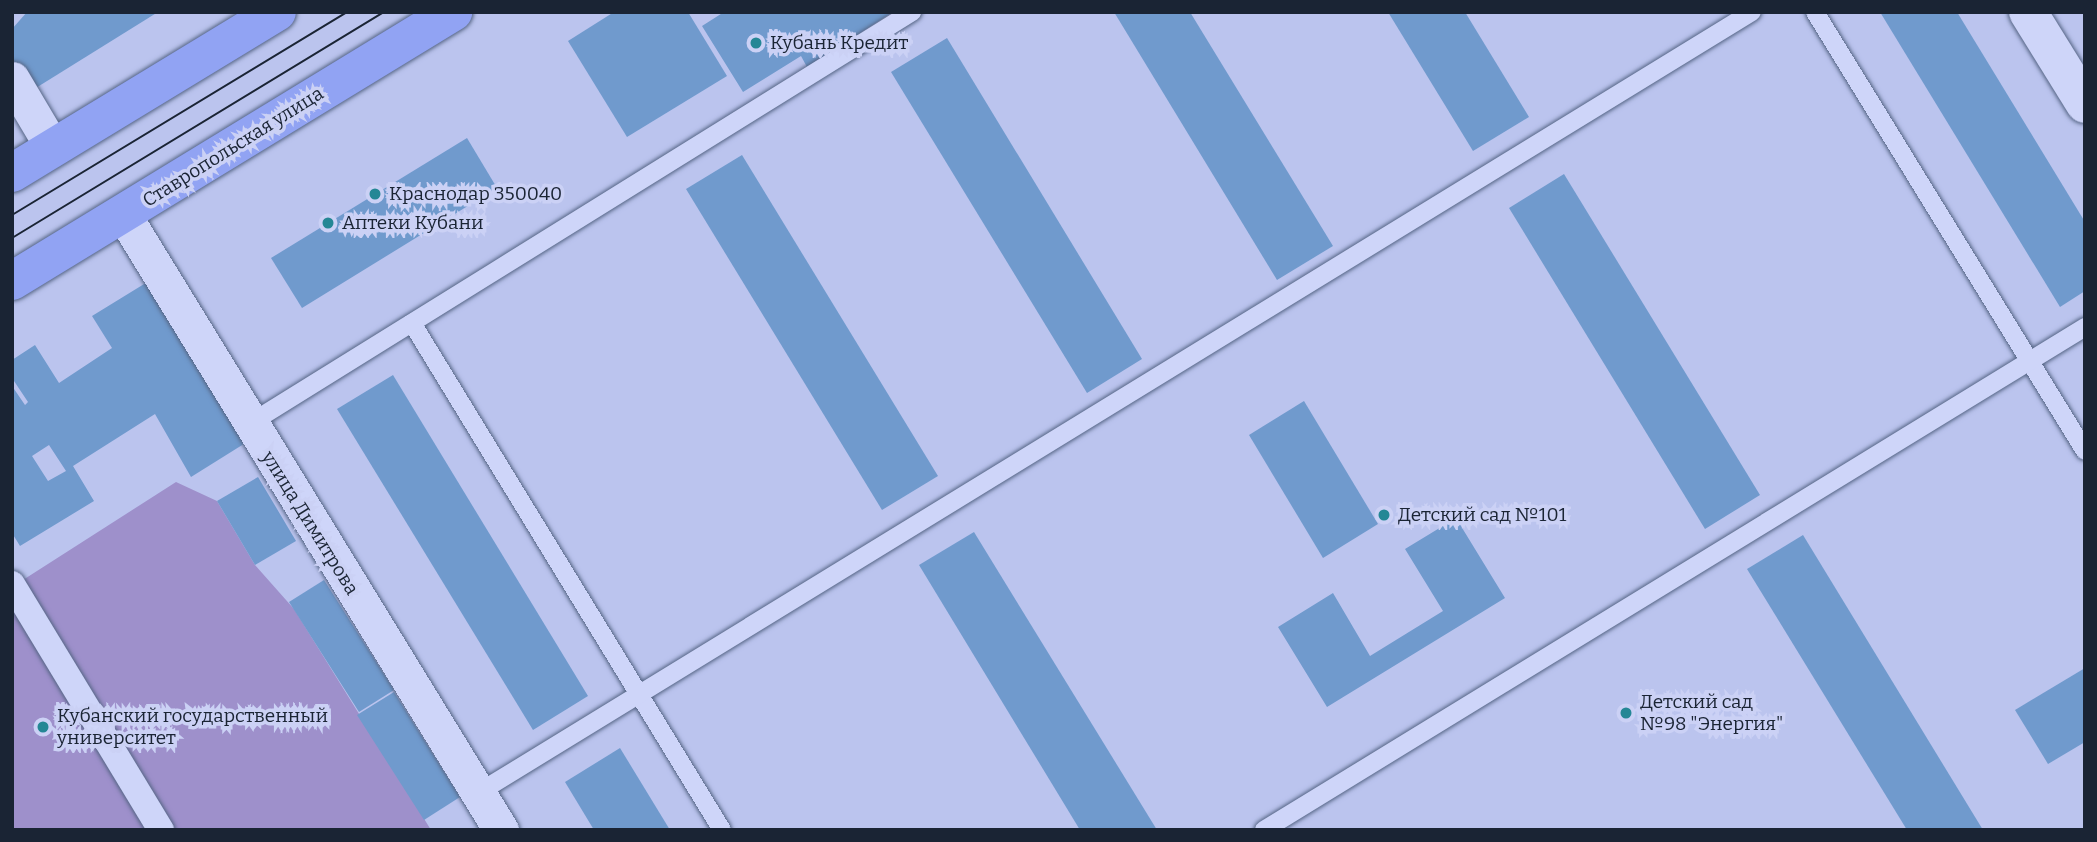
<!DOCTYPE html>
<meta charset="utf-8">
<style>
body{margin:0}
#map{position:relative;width:2097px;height:842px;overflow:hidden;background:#bbc4ee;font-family:Bitter,serif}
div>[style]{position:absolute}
.green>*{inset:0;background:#9e90cb}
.building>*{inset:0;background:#709acd}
.roads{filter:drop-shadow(0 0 2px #556585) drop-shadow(0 0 2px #556585)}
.service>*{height:18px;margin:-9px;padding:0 9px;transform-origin:9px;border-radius:9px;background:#ced5f9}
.pedestrian>*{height:26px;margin:-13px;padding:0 13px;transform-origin:13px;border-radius:13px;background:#ced5f9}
.minor>*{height:35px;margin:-17.5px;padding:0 17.5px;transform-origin:17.5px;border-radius:17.5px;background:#ced5f9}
.secondary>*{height:38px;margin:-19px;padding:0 19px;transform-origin:19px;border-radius:19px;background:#ced5f9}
.primary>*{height:38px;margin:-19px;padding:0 19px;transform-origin:19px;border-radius:19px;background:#91a3f3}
.tram>*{height:2px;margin:-1px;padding:0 1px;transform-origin:1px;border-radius:1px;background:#1a2434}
.dots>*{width:19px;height:19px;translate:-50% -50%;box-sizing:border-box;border:4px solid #cbd1f5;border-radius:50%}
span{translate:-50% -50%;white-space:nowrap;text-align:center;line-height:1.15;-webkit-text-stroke:7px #cbd1f5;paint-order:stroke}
.poi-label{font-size:19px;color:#1a2434}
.left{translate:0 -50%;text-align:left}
.street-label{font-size:19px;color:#1a2434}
.frame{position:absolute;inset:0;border:14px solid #1a2434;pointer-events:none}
</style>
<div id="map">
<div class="green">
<div style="clip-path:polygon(176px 482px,217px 501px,255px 565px,294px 609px,431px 830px,12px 830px,12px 587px)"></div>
</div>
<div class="building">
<div style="clip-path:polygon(27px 12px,158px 12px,31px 91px,12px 62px,12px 29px)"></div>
<div style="clip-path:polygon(614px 12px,688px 12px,727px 76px,627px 137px,568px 41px)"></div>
<div style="clip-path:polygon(724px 12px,893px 12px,807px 67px,801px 56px,743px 92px,702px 26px)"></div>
<div style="clip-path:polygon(1114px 12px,1190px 12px,1333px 246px,1277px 280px)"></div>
<div style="clip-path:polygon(1388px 12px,1465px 12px,1529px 117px,1473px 151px)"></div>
<div style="clip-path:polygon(1880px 12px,1957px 12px,2085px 222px,2085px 291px,2060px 307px)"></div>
<div style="clip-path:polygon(947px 38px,1142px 359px,1087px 393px,891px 72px)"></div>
<div style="clip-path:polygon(467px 138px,497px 188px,302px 308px,271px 258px)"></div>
<div style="clip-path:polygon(742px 155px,938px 476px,882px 510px,686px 189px)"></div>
<div style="clip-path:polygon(1564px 174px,1760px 495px,1705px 529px,1509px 208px)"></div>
<div style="clip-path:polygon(evenodd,149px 281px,247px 442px,191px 477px,155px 414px,73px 466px,94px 501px,20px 546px,12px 533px,12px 386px,25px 405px,28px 402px,12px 378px,12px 360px,35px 345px,59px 383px,112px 348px,92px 316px,149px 281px,49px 445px,66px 471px,48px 481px,32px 456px,49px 445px)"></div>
<div style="clip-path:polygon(393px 375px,588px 696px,533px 730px,337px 409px)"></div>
<div style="clip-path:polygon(1304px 401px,1378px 524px,1323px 558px,1249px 435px)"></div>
<div style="clip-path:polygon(258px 477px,296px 541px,255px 565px,217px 501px)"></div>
<div style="clip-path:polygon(1456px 518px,1505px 598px,1327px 707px,1278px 627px,1333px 593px,1370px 656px,1443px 611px,1405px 549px)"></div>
<div style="clip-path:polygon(974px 532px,1157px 830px,1080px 830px,919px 565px)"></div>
<div style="clip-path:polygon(1803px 535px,1983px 830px,1907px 830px,1747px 569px)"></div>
<div style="clip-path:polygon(324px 580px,394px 690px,359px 712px,289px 602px)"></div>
<div style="clip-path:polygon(2085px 668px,2085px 742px,2048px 764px,2015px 710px)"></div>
<div style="clip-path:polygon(394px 692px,460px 797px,424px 820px,357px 715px)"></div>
<div style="clip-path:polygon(620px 748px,670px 830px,594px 830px,565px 782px)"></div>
</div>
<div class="roads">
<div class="service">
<div style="left:1815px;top:12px;width:515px;rotate:58.41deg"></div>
<div style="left:412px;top:323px;width:594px;rotate:58.56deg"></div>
<div style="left:249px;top:424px;width:781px;rotate:-31.86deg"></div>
<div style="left:478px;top:793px;width:1494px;rotate:-31.51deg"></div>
<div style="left:1264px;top:830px;width:963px;rotate:-31.49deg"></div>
</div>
<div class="pedestrian">
<div style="left:12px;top:584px;width:288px;rotate:58.8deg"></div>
</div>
<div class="minor">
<div style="left:12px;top:79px;width:80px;rotate:59.3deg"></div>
<div style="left:123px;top:214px;width:723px;rotate:58.47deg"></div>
</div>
<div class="secondary">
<div style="left:2028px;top:12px;width:108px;rotate:58.2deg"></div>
</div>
<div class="primary">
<div style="left:12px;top:173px;width:310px;rotate:-31.3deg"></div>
<div style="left:12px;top:281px;width:517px;rotate:-31.38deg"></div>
</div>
</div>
<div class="tram">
<div style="left:12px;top:215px;width:392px;rotate:-31.2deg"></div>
<div style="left:12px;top:238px;width:434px;rotate:-31.3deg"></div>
</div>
<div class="dots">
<div style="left:756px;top:43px;background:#248795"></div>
<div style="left:375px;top:194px;background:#248795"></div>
<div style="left:328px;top:223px;background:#248795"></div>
<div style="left:1384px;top:515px;background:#248795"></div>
<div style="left:1626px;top:713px;background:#248795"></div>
<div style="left:43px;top:727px;background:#248795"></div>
</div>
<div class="poi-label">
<span class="left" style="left:770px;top:43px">Кубань Кредит</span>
<span class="left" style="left:389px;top:194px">Краснодар 350040</span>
<span class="left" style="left:342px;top:223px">Аптеки Кубани</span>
<span class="left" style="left:1398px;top:515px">Детский сад №101</span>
<span class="left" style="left:1640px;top:713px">Детский сад<br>№98 "Энергия"</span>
<span class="left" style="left:57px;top:727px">Кубанский государственный<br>университет</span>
</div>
<div class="street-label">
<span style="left:233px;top:147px;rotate:-32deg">Ставропольская улица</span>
<span style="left:310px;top:523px;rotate:58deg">улица Димитрова</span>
</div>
<div class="frame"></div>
</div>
